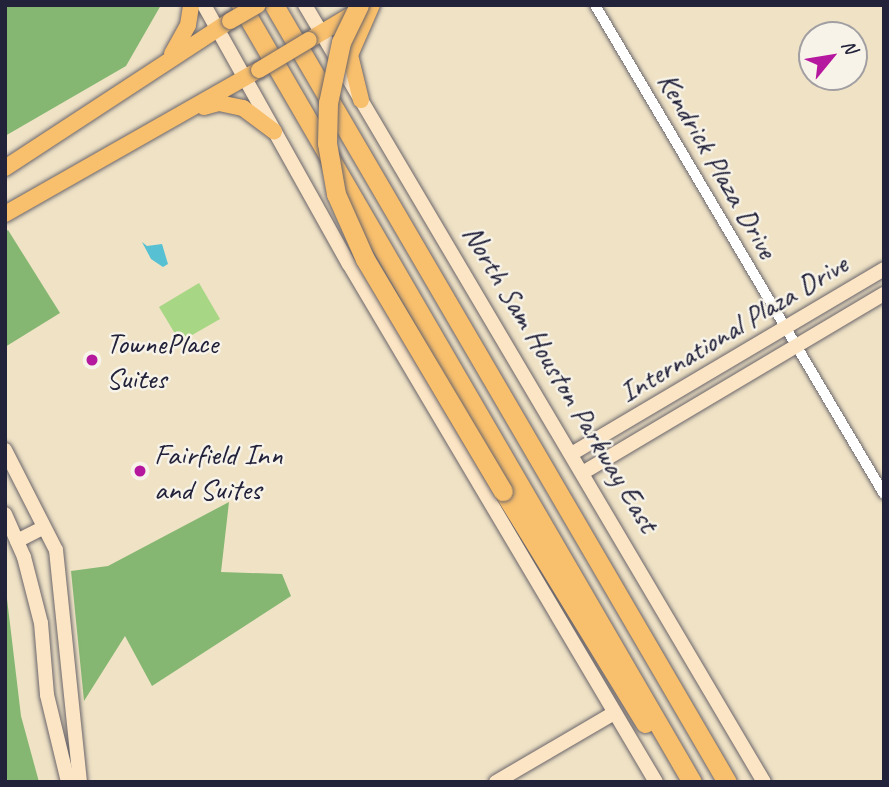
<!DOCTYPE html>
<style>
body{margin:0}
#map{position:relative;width:889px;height:787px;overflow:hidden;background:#efe2c5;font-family:Caveat,sans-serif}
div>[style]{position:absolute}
.green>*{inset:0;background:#a7d684}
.forest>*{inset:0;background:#85b772}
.water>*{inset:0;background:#57c1d3}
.roads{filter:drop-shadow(0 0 2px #6a656b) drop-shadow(0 0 2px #6a656b)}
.street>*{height:10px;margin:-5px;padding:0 5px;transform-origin:5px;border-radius:5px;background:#fff}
.secondary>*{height:14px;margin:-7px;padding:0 7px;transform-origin:7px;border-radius:7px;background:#fce5c4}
.primary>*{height:16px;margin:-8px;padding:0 8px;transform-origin:8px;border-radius:8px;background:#f8bf6c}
.highway>*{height:19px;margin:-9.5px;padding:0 9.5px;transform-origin:9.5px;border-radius:9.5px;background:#f8bf6c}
.bridges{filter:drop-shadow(0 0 2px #6a656b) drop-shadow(0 0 2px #6a656b)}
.primary-bridge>*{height:16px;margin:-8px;padding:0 8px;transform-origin:8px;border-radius:8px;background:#f8bf6c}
.highway-bridge>*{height:19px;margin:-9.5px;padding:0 9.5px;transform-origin:9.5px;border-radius:9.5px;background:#f8bf6c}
.dots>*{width:19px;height:19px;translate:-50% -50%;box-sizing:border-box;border:4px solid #f7f3e8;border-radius:50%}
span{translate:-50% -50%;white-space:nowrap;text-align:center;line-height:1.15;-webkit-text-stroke:5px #f7f3e8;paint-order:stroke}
.street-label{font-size:30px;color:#22223b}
.poi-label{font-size:30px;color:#22223b}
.left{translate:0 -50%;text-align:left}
.frame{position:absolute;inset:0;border:7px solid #22223b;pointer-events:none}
.north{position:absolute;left:798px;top:21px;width:70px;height:70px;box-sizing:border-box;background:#f7f3e8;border:2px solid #a29fa3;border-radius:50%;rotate:60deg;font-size:19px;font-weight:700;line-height:28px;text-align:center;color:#22223b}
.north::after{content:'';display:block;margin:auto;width:24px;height:32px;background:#b5179e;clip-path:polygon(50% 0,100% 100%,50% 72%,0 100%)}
</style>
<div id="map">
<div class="green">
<div style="clip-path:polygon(199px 283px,220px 319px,180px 342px,159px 307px)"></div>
</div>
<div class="forest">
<div style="clip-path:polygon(5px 5px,161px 5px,126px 66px,5px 136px)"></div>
<div style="clip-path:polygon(8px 230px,60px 313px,5px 347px,5px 232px)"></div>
<div style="clip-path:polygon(229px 502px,221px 572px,282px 574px,291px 596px,152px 686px,125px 636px,84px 701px,71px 571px,108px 566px)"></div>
<div style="clip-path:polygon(5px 582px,21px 716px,39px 782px,9px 782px,5px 777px)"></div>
</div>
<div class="water">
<div style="clip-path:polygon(142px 242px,147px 246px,162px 244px,168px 264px,163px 267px,151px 259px)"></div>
</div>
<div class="roads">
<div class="street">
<div style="left:595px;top:5px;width:568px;rotate:59.42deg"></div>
</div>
<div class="secondary">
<div style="left:204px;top:5px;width:297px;rotate:60.8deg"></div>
<div style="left:349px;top:264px;width:602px;rotate:59.35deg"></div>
<div style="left:305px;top:5px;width:902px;rotate:59.43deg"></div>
<div style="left:5px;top:450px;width:112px;rotate:63deg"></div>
<div style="left:56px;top:550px;width:233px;rotate:84.1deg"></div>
<div style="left:573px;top:453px;width:361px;rotate:-30.6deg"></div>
<div style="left:584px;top:472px;width:349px;rotate:-30.7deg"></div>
<div style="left:5px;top:514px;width:47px;rotate:66.2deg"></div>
<div style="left:24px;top:557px;width:68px;rotate:75.6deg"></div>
<div style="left:41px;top:623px;width:72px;rotate:85.2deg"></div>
<div style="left:47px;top:695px;width:89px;rotate:76.4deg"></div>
<div style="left:17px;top:541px;width:30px;rotate:-27deg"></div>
<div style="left:496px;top:782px;width:137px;rotate:-30.3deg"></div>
</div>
<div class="primary">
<div style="left:309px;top:40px;width:57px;rotate:-30.6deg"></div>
<div style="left:172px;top:54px;width:33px;rotate:-61deg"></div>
<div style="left:188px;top:25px;width:20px;rotate:-81deg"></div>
<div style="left:361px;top:100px;width:46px;rotate:-103.7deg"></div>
<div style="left:350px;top:55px;width:55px;rotate:-66.3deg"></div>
<div style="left:204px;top:107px;width:16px;rotate:-15deg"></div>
<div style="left:219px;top:103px;width:25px;rotate:12deg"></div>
<div style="left:243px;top:108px;width:39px;rotate:37deg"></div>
<div style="left:5px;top:168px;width:269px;rotate:-33.2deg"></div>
<div style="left:5px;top:214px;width:292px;rotate:-29.6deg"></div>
</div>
<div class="highway">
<div style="left:241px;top:5px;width:898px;rotate:59.87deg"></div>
<div style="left:274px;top:5px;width:899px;rotate:59.76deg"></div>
<div style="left:503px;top:491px;width:272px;rotate:58.5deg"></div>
</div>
</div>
<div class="bridges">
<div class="primary-bridge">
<div style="left:230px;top:21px;width:32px;rotate:-30deg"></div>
<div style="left:259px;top:70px;width:58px;rotate:-31deg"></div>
</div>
<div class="highway-bridge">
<div style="left:359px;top:5px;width:41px;rotate:115.9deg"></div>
<div style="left:341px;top:42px;width:62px;rotate:102deg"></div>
<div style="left:328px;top:103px;width:40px;rotate:91.4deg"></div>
<div style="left:327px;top:143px;width:52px;rotate:80deg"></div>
<div style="left:336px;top:194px;width:71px;rotate:66deg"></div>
<div style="left:365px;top:259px;width:270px;rotate:59.3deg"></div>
</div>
</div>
<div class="dots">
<div style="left:92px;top:360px;background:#b5179e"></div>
<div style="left:140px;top:471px;background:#b5179e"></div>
</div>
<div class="street-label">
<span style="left:718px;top:165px;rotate:60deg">Kendrick Plaza Drive</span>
<span style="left:733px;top:328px;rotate:-31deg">International Plaza Drive</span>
<span style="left:561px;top:378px;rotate:59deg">North Sam Houston Parkway East</span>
</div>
<div class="poi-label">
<span class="left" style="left:106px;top:360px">TownePlace<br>Suites</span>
<span class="left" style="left:154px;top:471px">Fairfield Inn<br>and Suites</span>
</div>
<div class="frame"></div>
<div class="north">N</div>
</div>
